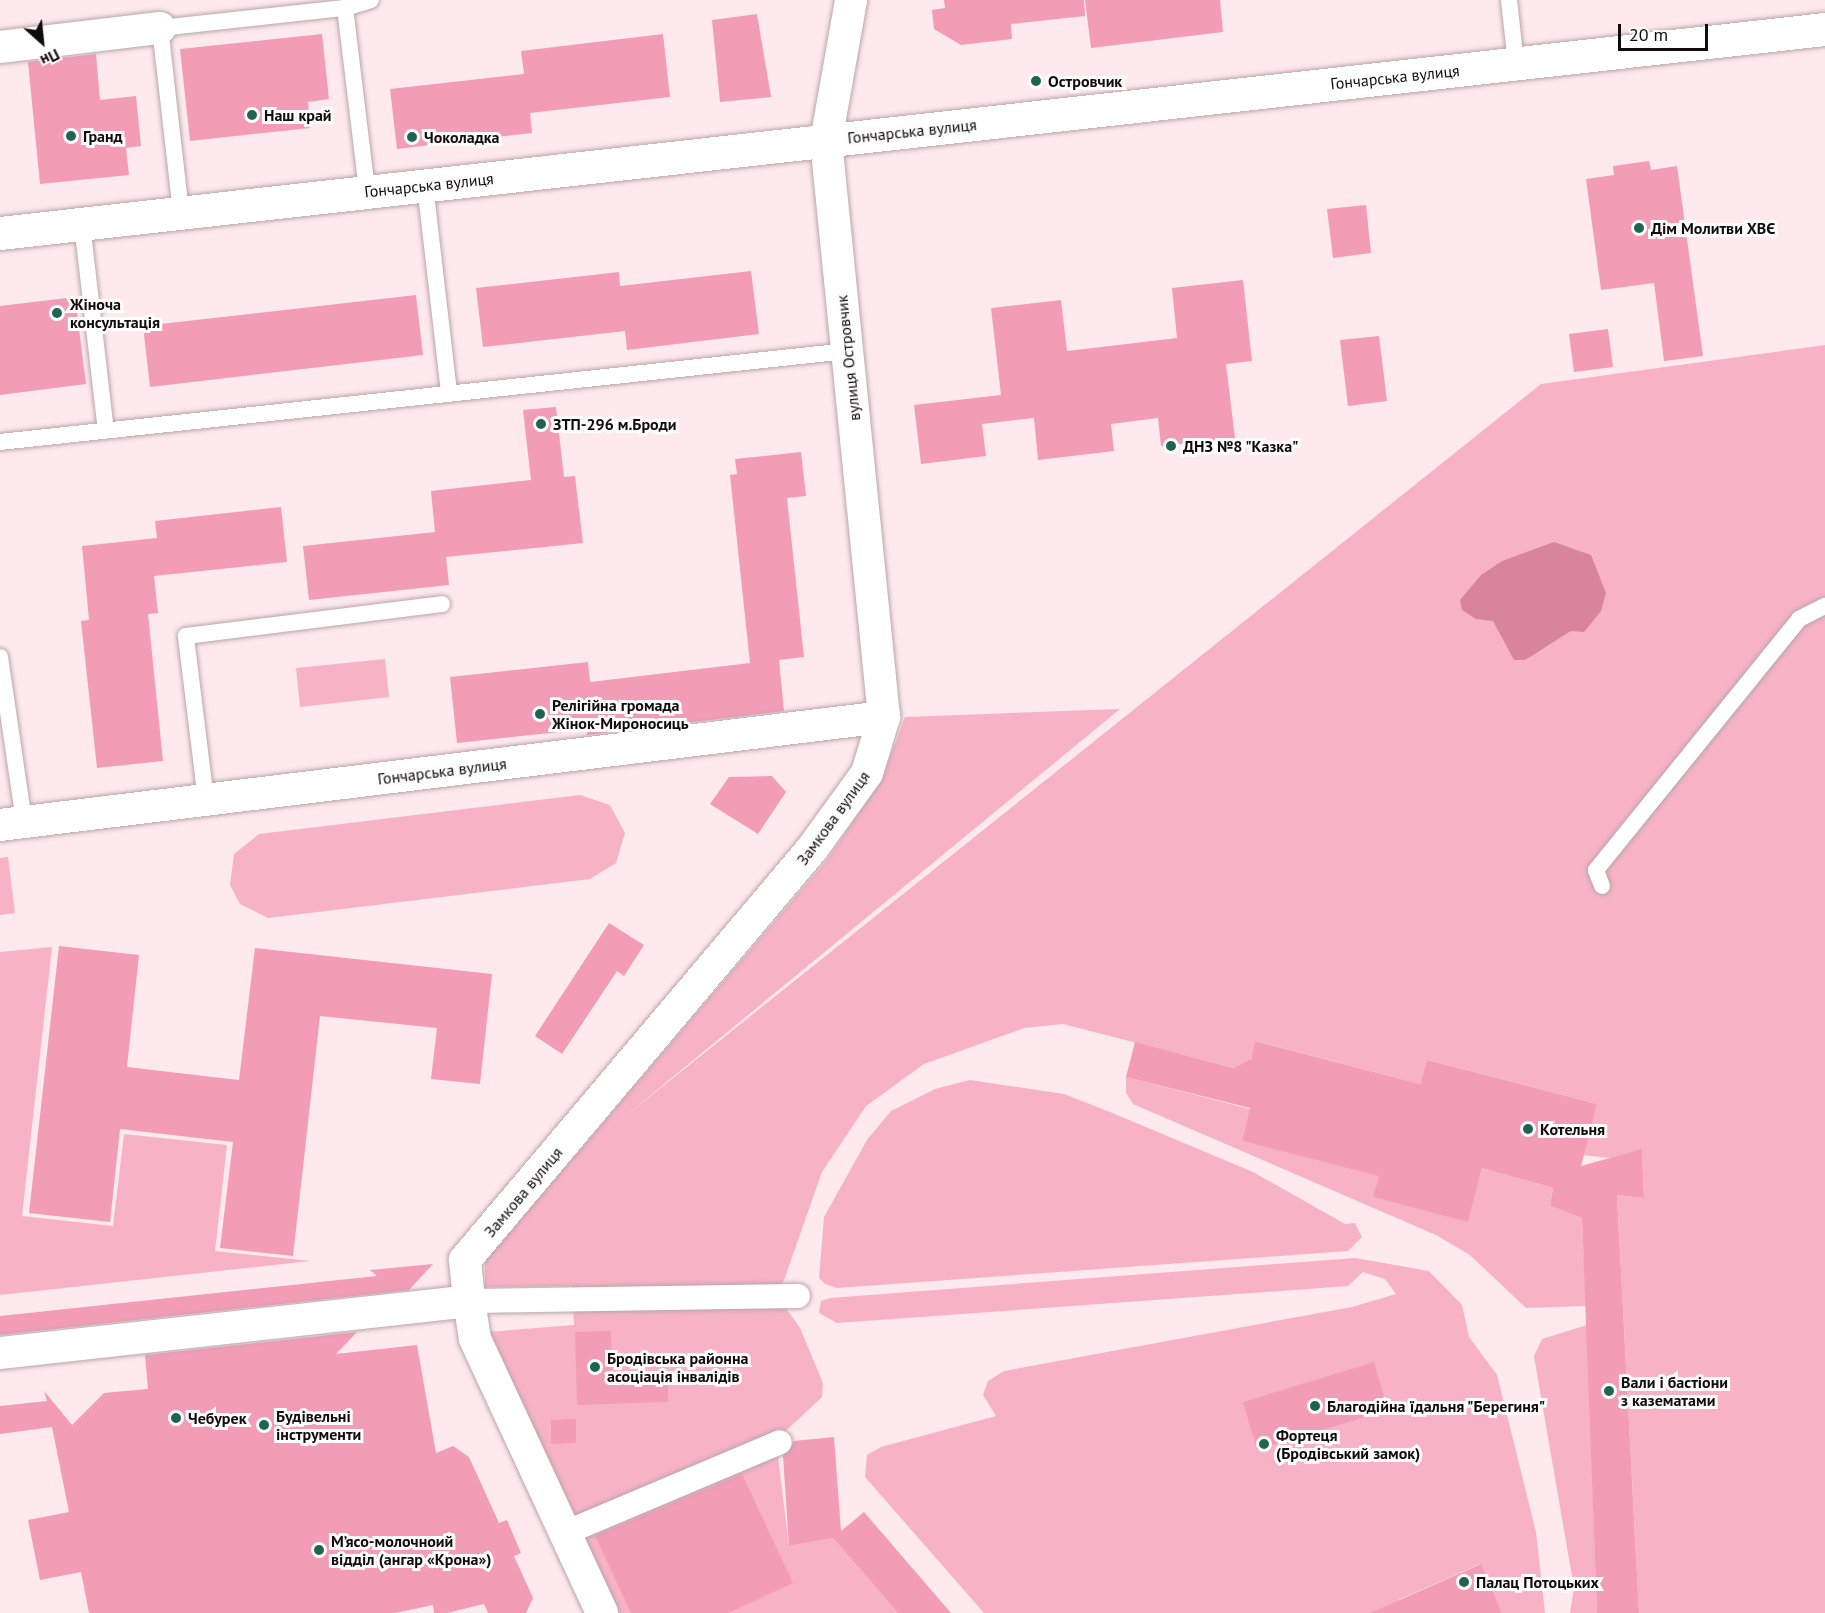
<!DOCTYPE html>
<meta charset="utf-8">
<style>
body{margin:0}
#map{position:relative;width:1825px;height:1613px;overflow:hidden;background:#fee9ee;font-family:"PT Sans",sans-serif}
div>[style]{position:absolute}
.green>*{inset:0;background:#f7b3c5}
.water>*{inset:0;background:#d7849c}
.building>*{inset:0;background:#f29db5}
.roads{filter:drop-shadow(0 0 2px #b9a5aa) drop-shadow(0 0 2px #b9a5aa)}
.service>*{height:16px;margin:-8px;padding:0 8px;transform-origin:8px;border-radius:8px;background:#fff}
.pedestrian>*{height:24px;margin:-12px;padding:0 12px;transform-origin:12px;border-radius:12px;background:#fff}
.minor>*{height:32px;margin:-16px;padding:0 16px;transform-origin:16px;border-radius:16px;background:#fff}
.secondary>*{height:33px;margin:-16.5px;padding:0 16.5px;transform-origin:16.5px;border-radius:16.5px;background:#fff}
.dots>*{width:16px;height:16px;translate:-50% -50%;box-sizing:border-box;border:3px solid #fdfdfd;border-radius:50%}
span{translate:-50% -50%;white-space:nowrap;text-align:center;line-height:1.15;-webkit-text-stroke:6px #fdfdfd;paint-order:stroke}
.street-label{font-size:16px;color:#120b0d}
.poi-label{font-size:16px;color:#120b0d;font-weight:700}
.left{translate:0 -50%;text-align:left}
.north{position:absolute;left:12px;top:12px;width:60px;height:60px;-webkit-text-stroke:4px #fdfdfd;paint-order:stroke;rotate:153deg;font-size:16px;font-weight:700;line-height:24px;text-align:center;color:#120b0d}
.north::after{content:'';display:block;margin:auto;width:21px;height:27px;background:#120b0d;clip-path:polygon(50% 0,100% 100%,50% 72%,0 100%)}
.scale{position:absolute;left:1618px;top:24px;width:90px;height:27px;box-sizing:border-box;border:3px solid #120b0d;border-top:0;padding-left:8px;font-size:18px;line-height:21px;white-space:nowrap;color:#120b0d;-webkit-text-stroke:4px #fdfdfd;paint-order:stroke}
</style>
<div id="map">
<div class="green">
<div style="clip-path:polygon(1825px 345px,1825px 1613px,1639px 1613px,1617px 1195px,1644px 1198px,1642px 1150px,1610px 1158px,1583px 1155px,1597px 1104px,1427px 1060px,1420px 1084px,1256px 1041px,1247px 1071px,1063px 1024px,1024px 1028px,924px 1064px,866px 1106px,822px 1172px,778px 1297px,800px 1328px,823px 1383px,822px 1397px,776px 1440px,789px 1546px,833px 1538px,898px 1613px,618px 1613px,488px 1332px,574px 1325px,572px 1286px,485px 1287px,485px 1261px,827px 860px,882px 779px,905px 717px,1120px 709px,623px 1118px,1541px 384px)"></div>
<div style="clip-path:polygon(385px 659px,389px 697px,300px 707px,296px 668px)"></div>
<div style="clip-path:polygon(580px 795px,610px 805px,625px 833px,616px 863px,590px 879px,268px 918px,240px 904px,230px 885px,234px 854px,259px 834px)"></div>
<div style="clip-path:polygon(8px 857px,15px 913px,0 915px,0 858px)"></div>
<div style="clip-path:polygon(52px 947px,22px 1216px,113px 1226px,124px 1134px,227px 1145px,215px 1251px,310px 1261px,0 1295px,0 952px)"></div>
<div style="clip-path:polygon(1126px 1077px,1250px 1109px,1242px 1141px,1341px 1166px,1387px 1144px,1374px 1197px,1468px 1221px,1482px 1168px,1553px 1188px,1550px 1206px,1582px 1218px,1586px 1306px,1526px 1308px,1470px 1255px,1436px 1235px,1133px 1104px,1126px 1093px)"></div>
<div style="clip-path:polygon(970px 1080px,1064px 1094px,1110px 1112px,1253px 1172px,1345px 1224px,1355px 1223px,1362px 1237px,1348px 1251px,837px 1288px,825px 1284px,819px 1278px,824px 1217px,867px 1140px,891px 1111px,935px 1089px)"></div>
<div style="clip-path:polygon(1355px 1258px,1429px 1271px,1462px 1305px,1469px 1337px,1497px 1375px,1536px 1532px,1545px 1613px,1502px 1613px,1480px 1564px,1398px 1600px,1403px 1613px,984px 1613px,865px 1477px,867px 1455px,881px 1447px,996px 1416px,983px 1395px,988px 1381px,1004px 1371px,1352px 1307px,1396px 1294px,1385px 1279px,1363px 1272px,1348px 1286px,837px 1323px,819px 1313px,821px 1301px,830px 1298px)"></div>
<div style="clip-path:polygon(1587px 1325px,1597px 1613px,1570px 1613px,1574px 1588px,1534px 1356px,1542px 1339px)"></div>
</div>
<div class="water">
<div style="clip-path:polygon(1554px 542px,1591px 555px,1606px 593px,1601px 611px,1584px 632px,1571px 631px,1525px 660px,1514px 660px,1493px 621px,1476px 619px,1462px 610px,1460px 600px,1481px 575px,1502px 561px)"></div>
</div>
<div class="building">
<div style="clip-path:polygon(944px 0,1084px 0,1085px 16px,1011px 24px,1012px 39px,961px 45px,934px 29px,932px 10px,945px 8px)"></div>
<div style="clip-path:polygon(1085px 0,1220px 0,1223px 32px,1091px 48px)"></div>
<div style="clip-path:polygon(757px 14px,771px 97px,720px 102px,712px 20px)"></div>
<div style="clip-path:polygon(322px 34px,329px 99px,308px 102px,310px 128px,190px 141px,180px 49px)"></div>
<div style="clip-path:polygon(663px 34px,670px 97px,530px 113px,532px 133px,397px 149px,390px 89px,524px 74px,521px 51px)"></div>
<div style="clip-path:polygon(96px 54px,100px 100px,136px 96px,141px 146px,126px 148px,129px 175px,40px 184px,28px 62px)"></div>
<div style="clip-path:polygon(1649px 161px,1651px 170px,1677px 166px,1703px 356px,1664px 361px,1654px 283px,1601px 290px,1586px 179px,1614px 175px,1613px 166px)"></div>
<div style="clip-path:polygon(1366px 205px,1371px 253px,1333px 258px,1327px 209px)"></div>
<div style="clip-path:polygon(751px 271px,759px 334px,627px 350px,625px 331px,483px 347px,476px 288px,619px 272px,620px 286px)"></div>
<div style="clip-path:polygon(1243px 280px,1252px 361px,1226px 364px,1235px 438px,1161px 446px,1158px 418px,1111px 424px,1114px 451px,1038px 460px,1034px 418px,982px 424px,986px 456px,921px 464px,914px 405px,1001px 395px,991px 308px,1061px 300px,1067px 351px,1177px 338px,1172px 288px)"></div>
<div style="clip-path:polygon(416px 295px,423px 355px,150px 387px,143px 326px)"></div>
<div style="clip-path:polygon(75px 297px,86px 384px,0 395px,0 306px)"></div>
<div style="clip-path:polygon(1608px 329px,1613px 367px,1574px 372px,1569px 334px)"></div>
<div style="clip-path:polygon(1379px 336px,1387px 401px,1348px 406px,1340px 340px)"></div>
<div style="clip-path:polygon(556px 407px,564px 477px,575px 476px,583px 543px,446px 557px,449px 585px,309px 600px,303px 546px,435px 532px,431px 491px,531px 480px,523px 410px)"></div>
<div style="clip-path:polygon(801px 452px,806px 496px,787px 498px,804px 657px,779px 660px,784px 711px,587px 735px,587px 729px,457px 743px,450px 677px,588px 662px,590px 682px,750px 663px,730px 475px,737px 474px,735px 459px)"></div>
<div style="clip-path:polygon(281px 507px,287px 562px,154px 576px,158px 613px,148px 614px,163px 761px,97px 768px,81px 621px,89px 620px,82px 546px,157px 538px,155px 521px)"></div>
<div style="clip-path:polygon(772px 776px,786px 792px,758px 834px,710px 804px,729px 777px)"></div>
<div style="clip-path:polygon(609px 923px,644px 945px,624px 976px,617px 971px,562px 1054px,535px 1036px)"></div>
<div style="clip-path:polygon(59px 946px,139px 955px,127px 1067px,239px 1080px,255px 948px,492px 974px,480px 1084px,431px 1079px,437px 1028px,320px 1016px,293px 1256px,220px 1248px,233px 1142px,120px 1129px,110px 1222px,29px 1213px)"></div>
<div style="clip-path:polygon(1255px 1041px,1420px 1084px,1427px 1060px,1597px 1104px,1581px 1166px,1642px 1149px,1644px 1198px,1617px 1195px,1639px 1613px,1597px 1613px,1582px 1218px,1550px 1206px,1553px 1188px,1482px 1168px,1468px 1222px,1373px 1197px,1379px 1176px,1242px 1141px,1250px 1108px,1126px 1077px,1135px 1042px,1234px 1068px,1251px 1059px)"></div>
<div style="clip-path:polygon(433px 1264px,409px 1290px,0 1335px,0 1316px,377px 1276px,370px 1270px)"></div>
<div style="clip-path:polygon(611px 1331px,612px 1375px,668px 1374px,668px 1402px,577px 1405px,575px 1332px)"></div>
<div style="clip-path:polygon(357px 1332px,336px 1354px,417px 1345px,436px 1453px,453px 1446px,469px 1457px,499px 1523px,507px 1520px,521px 1553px,514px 1556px,533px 1598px,526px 1613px,488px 1613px,484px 1604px,447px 1613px,434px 1613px,433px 1605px,395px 1613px,89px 1613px,81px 1572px,40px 1580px,28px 1520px,69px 1512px,52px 1427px,0 1434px,0 1406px,47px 1401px,44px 1391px,72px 1425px,104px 1393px,148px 1389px,145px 1355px)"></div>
<div style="clip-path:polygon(1374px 1362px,1388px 1410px,1257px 1450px,1243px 1402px)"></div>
<div style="clip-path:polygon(576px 1419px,576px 1443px,551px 1444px,551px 1420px)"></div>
<div style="clip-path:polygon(834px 1437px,841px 1531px,864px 1512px,951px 1613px,898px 1613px,833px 1538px,789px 1546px,783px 1456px,794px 1441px)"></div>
<div style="clip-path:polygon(742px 1474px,793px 1583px,728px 1613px,631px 1613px,595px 1536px)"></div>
<div style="clip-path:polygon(1481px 1564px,1502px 1613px,1370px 1613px)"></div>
</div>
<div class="roads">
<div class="service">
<div style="left:1509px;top:0;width:63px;rotate:83.7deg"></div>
<div style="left:345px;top:8px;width:184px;rotate:83.1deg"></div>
<div style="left:425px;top:185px;width:209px;rotate:83.4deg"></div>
<div style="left:181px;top:212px;width:185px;rotate:-96.5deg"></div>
<div style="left:160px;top:28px;width:186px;rotate:-6.2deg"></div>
<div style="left:345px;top:8px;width:27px;rotate:-17deg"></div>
<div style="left:82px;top:224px;width:207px;rotate:83.4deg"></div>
<div style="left:0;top:442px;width:852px;rotate:-6.13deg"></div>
<div style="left:0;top:657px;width:167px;rotate:81.7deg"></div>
<div style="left:206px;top:800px;width:165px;rotate:-97deg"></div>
<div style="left:186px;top:636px;width:258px;rotate:-7.1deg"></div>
<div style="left:1602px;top:886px;width:17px;rotate:-111deg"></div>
<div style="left:1596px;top:870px;width:323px;rotate:-51deg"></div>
<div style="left:1799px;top:619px;width:29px;rotate:-27deg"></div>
</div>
<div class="pedestrian">
<div style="left:469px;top:1301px;width:329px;rotate:-0.9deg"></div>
<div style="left:565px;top:1533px;width:233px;rotate:-22.9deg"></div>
</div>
<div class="minor">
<div style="left:0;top:47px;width:161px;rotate:-6.8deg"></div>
<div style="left:0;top:825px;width:891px;rotate:-6.97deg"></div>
<div style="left:469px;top:1301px;width:38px;rotate:81deg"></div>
<div style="left:475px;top:1339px;width:302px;rotate:65.1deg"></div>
<div style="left:0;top:1353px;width:472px;rotate:-6.3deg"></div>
<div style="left:469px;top:1301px;width:41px;rotate:-95.6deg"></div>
<div style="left:465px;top:1260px;width:538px;rotate:-49.83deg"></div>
<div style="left:812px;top:849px;width:94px;rotate:-54.1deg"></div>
<div style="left:867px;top:773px;width:59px;rotate:-73.1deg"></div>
<div style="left:884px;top:717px;width:579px;rotate:-95.75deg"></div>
<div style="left:826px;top:141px;width:143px;rotate:-79.9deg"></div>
</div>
<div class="secondary">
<div style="left:0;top:233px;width:1836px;rotate:-6.38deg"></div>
</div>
</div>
<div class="dots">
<div style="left:1036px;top:81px;background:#206352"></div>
<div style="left:252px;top:115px;background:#206352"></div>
<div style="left:71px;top:136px;background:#206352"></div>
<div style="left:412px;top:137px;background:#206352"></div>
<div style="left:1639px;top:228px;background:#206352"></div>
<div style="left:57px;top:313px;background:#206352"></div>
<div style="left:541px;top:424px;background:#206352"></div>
<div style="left:1171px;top:446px;background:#206352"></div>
<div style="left:540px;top:714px;background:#206352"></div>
<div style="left:1528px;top:1129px;background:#206352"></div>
<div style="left:595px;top:1367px;background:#206352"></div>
<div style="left:1609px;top:1391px;background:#206352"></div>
<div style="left:1315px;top:1406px;background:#206352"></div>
<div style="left:176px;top:1418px;background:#206352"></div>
<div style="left:264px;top:1425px;background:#206352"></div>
<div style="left:1264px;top:1444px;background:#206352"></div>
<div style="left:319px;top:1550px;background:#206352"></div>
<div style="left:1464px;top:1582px;background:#206352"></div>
</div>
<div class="street-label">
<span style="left:1395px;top:77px;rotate:-6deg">Гончарська вулиця</span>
<span style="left:912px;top:131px;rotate:-6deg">Гончарська вулиця</span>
<span style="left:429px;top:185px;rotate:-6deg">Гончарська вулиця</span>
<span style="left:848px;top:358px;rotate:-96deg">вулиця Островчик</span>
<span style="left:442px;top:771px;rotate:-7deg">Гончарська вулиця</span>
<span style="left:833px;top:818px;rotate:-54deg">Замкова вулиця</span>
<span style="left:523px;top:1192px;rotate:-50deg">Замкова вулиця</span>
</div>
<div class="poi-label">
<span class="left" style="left:1048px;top:81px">Островчик</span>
<span class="left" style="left:264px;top:115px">Наш край</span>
<span class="left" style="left:83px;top:136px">Гранд</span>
<span class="left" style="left:424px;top:137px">Чоколадка</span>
<span class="left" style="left:1651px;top:228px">Дім Молитви ХВЄ</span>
<span class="left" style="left:70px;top:313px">Жіноча<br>консультація</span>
<span class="left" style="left:553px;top:424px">ЗТП-296 м.Броди</span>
<span class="left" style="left:1183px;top:446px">ДНЗ №8 "Казка"</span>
<span class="left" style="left:552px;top:714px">Релігійна громада<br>Жінок-Мироносиць</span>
<span class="left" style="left:1540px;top:1129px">Котельня</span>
<span class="left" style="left:607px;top:1367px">Бродівська районна<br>асоціація інвалідів</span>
<span class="left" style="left:1621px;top:1391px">Вали і бастіони<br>з казематами</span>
<span class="left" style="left:1327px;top:1406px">Благодійна їдальня "Берегиня"</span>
<span class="left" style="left:276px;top:1425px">Будівельні<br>інструменти</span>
<span class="left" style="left:188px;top:1418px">Чебурек</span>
<span class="left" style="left:1276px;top:1444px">Фортеця<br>(Бродівський замок)</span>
<span class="left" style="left:331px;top:1550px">М’ясо-молочноий<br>відділ (ангар «Крона»)</span>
<span class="left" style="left:1476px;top:1582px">Палац Потоцьких</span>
</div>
<div class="north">Пн</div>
<div class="scale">20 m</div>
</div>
